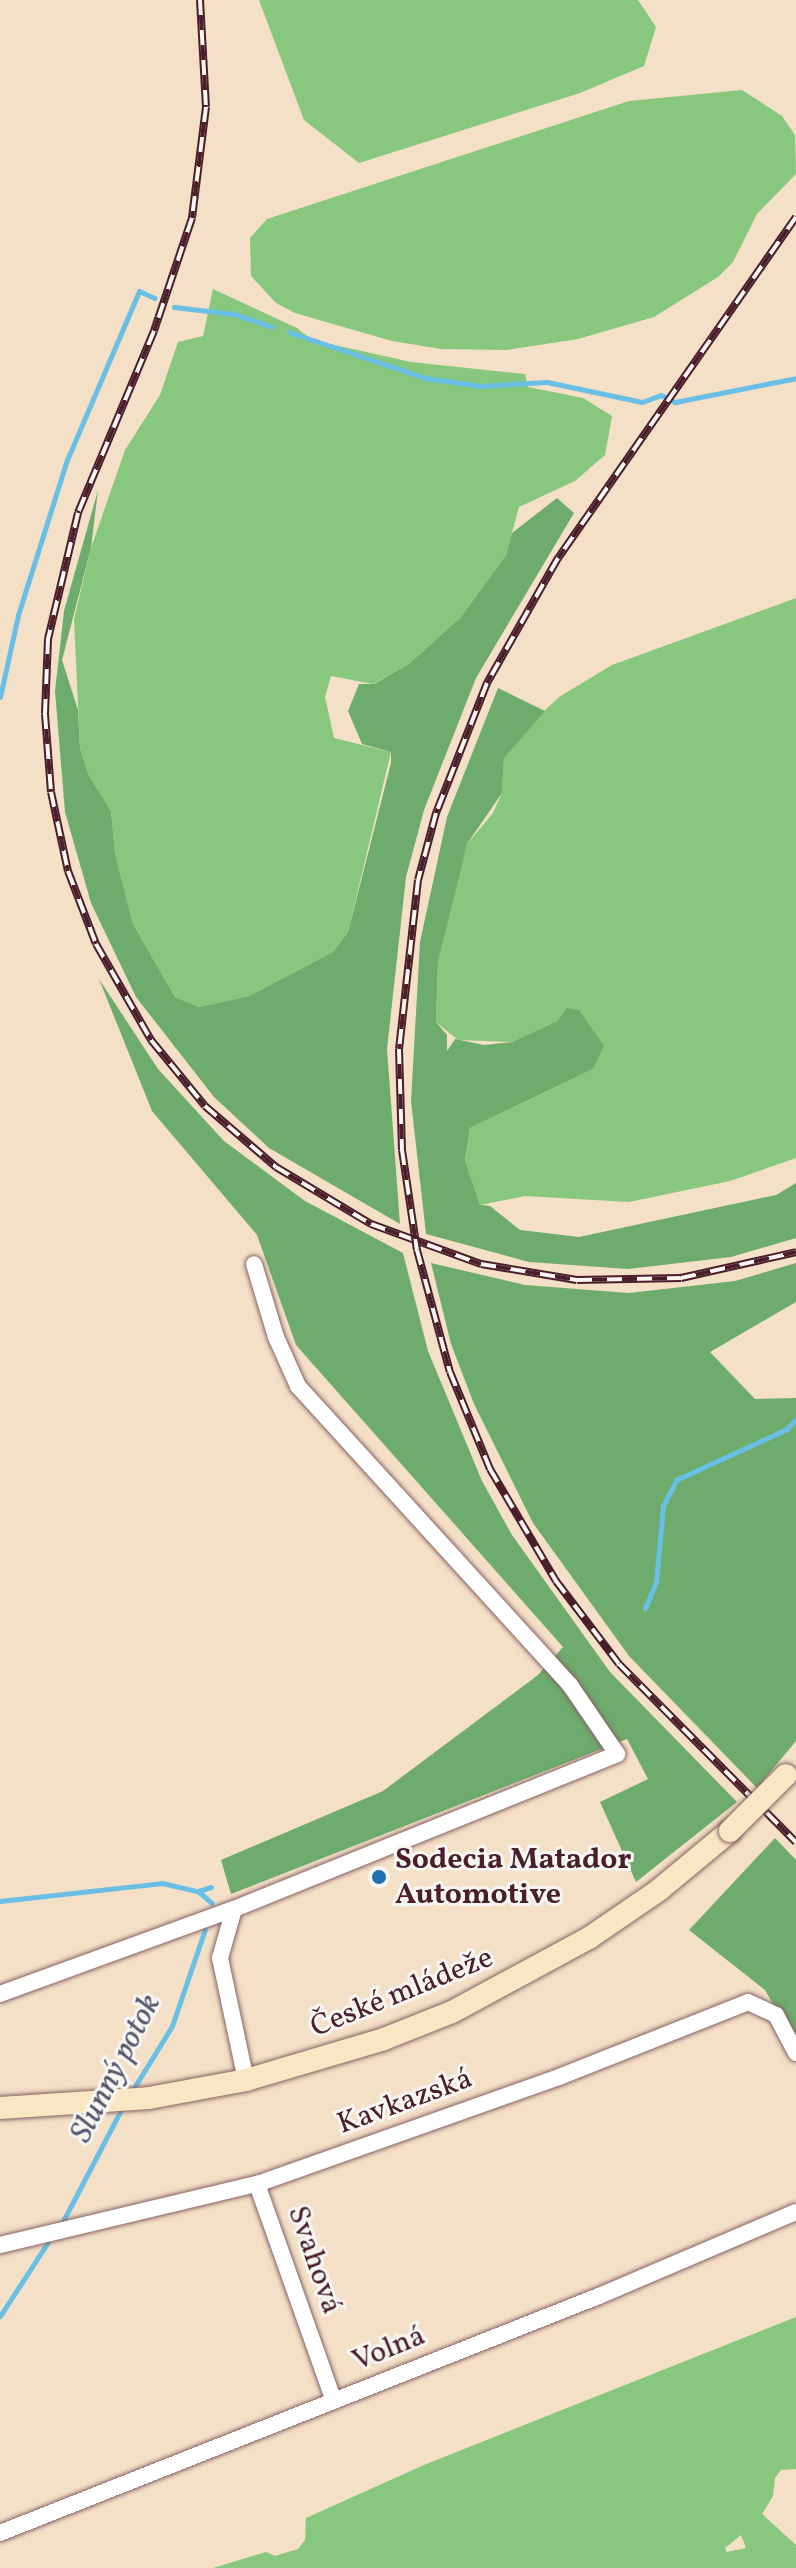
<!DOCTYPE html>
<meta charset="utf-8">
<style>
body{margin:0}
#map{position:relative;width:796px;height:2568px;overflow:hidden;background:#f4dfc7;font-family:Vollkorn,serif}
div>[style]{position:absolute}
.green>*{inset:0;background:#87c77e}
.forest>*{inset:0;background:#6dac6d}
.stream>*{height:5px;margin:-2.5px;padding:0 2.5px;transform-origin:2.5px;border-radius:2.5px;background:#6abfe6}
.roads{filter:drop-shadow(0 0 2px #866262) drop-shadow(0 0 2px #866262)}
.street>*{height:16px;margin:-8px;padding:0 8px;transform-origin:8px;border-radius:8px;background:#fff}
.secondary>*{height:22px;margin:-11px;padding:0 11px;transform-origin:11px;border-radius:11px;background:#f9e7c3}
.rail>*{height:8px;margin-top:-4px;transform-origin:0;background:repeating-linear-gradient(90deg,#f6f6f2 0 15px,#4a1f2b 0 30px);box-sizing:border-box;border-block:2px solid #4a1f2b}
.bridges{filter:drop-shadow(0 0 2px #866262) drop-shadow(0 0 2px #866262)}
.secondary-bridge>*{height:22px;margin:-11px;padding:0 11px;transform-origin:11px;border-radius:11px;background:#f9e7c3}
.dots>*{width:22px;height:22px;translate:-50% -50%;box-sizing:border-box;border:4px solid #f6f6f2;border-radius:50%}
span{translate:-50% -50%;white-space:nowrap;text-align:center;line-height:1.15;-webkit-text-stroke:6px #f6f6f2;paint-order:stroke}
.poi-label{font-size:30px;color:#4a1f2b;font-weight:700}
.left{translate:0 -50%;text-align:left}
.street-label{font-size:30px;color:#4a1f2b}
.water-label{font-size:32px;color:#55576c;font-style:italic}
</style>
<div id="map">
<div class="green">
<div style="clip-path:polygon(259px 0,638px 0,656px 27px,644px 66px,580px 93px,359px 163px,304px 120px)"></div>
<div style="clip-path:polygon(742px 90px,782px 116px,795px 135px,796px 174px,757px 214px,733px 262px,718px 277px,654px 317px,578px 339px,507px 350px,441px 349px,392px 341px,295px 313px,276px 303px,251px 276px,250px 238px,267px 219px,629px 101px)"></div>
<div style="clip-path:polygon(213px 289px,297px 328px,312px 340px,411px 362px,525px 374px,528px 387px,583px 398px,612px 416px,605px 455px,575px 481px,519px 507px,506px 555px,461px 617px,410px 663px,373px 684px,331px 676px,325px 697px,334px 738px,391px 752px,348px 932px,333px 952px,249px 996px,199px 1007px,175px 997px,133px 924px,115px 853px,111px 811px,89px 776px,80px 748px,74px 619px,91px 548px,125px 450px,160px 395px,178px 342px,203px 336px)"></div>
<div style="clip-path:polygon(796px 598px,796px 1158px,730px 1181px,629px 1202px,525px 1196px,480px 1205px,465px 1162px,470px 1128px,593px 1069px,567px 1008px,557px 1021px,512px 1042px,458px 1040px,436px 1022px,438px 961px,451px 901px,467px 844px,493px 813px,502px 793px,504px 758px,516px 738px,559px 697px,612px 665px)"></div>
<div style="clip-path:polygon(evenodd,796px 2317px,796px 2469px,781px 2470px,775px 2478px,773px 2496px,762px 2514px,796px 2545px,796px 2568px,213px 2568px,266px 2552px,275px 2556px,298px 2549px,305px 2540px,306px 2518px,424px 2465px,796px 2317px,741px 2535px,746px 2548px,727px 2552px,725px 2548px,741px 2535px)"></div>
</div>
<div class="forest">
<div style="clip-path:polygon(98px 490px,91px 548px,62px 660px,78px 710px,80px 748px,89px 776px,111px 811px,115px 853px,133px 924px,175px 997px,199px 1007px,249px 996px,333px 952px,348px 932px,391px 763px,391px 752px,362px 744px,348px 711px,359px 684px,374px 684px,410px 663px,461px 617px,506px 555px,512px 533px,557px 498px,574px 513px,476px 678px,424px 810px,406px 877px,387px 1049px,400px 1224px,269px 1148px,214px 1097px,136px 997px,91px 903px,65px 812px,55px 691px,64px 611px)"></div>
<div style="clip-path:polygon(498px 688px,545px 711px,504px 758px,502px 793px,467px 844px,438px 961px,436px 1022px,447px 1035px,447px 1051px,455px 1039px,484px 1045px,512px 1042px,557px 1021px,567px 1008px,579px 1010px,604px 1046px,593px 1069px,470px 1128px,465px 1161px,480px 1205px,490px 1206px,520px 1230px,579px 1237px,776px 1195px,796px 1183px,796px 1238px,731px 1257px,628px 1269px,529px 1262px,426px 1234px,411px 1101px,420px 942px,447px 817px)"></div>
<div style="clip-path:polygon(99px 979px,158px 1069px,224px 1141px,305px 1201px,403px 1253px,428px 1351px,482px 1481px,512px 1535px,610px 1672px,737px 1802px,636px 1882px,600px 1802px,648px 1779px,627px 1739px,231px 1894px,221px 1860px,383px 1791px,538px 1675px,563px 1647px,296px 1345px,257px 1235px,152px 1111px)"></div>
<div style="clip-path:polygon(431px 1263px,525px 1285px,629px 1293px,735px 1281px,796px 1263px,796px 1302px,710px 1352px,755px 1399px,796px 1398px,796px 1741px,757px 1788px,629px 1656px,533px 1523px,474px 1404px,451px 1344px)"></div>
<div style="clip-path:polygon(775px 1838px,796px 1860px,796px 2044px,765px 1990px,689px 1930px)"></div>
</div>
<div class="stream">
<div style="left:174px;top:307px;width:60px;rotate:6.7deg"></div>
<div style="left:234px;top:314px;width:40px;rotate:18.9deg"></div>
<div style="left:289px;top:332px;width:144px;rotate:18.7deg"></div>
<div style="left:425px;top:378px;width:56px;rotate:8.3deg"></div>
<div style="left:480px;top:386px;width:67px;rotate:-3.4deg"></div>
<div style="left:547px;top:382px;width:97px;rotate:11.9deg"></div>
<div style="left:642px;top:402px;width:20px;rotate:-20deg"></div>
<div style="left:661px;top:395px;width:16px;rotate:27deg"></div>
<div style="left:675px;top:402px;width:123px;rotate:-11.2deg"></div>
<div style="left:0;top:697px;width:84px;rotate:-77.6deg"></div>
<div style="left:18px;top:615px;width:163px;rotate:-72.5deg"></div>
<div style="left:67px;top:460px;width:184px;rotate:-66.9deg"></div>
<div style="left:139px;top:291px;width:17px;rotate:24deg"></div>
<div style="left:645px;top:1608px;width:28px;rotate:-67deg"></div>
<div style="left:656px;top:1582px;width:76px;rotate:-84.7deg"></div>
<div style="left:663px;top:1506px;width:29px;rotate:-63deg"></div>
<div style="left:676px;top:1480px;width:122px;rotate:-24.7deg"></div>
<div style="left:787px;top:1429px;width:13px;rotate:-48deg"></div>
<div style="left:211px;top:1887px;width:14px;rotate:163deg"></div>
<div style="left:198px;top:1891px;width:18px;rotate:41deg"></div>
<div style="left:0;top:1901px;width:163px;rotate:-6.3deg"></div>
<div style="left:162px;top:1883px;width:37px;rotate:13deg"></div>
<div style="left:132px;top:2091px;width:76px;rotate:-58.4deg"></div>
<div style="left:172px;top:2026px;width:102px;rotate:-71.2deg"></div>
<div style="left:61px;top:2225px;width:134px;rotate:-62.5deg"></div>
<div style="left:0;top:2316px;width:88px;rotate:-57deg"></div>
</div>
<div class="roads">
<div class="street">
<div style="left:234px;top:1909px;width:413px;rotate:-22deg"></div>
<div style="left:617px;top:1754px;width:83px;rotate:-124.3deg"></div>
<div style="left:570px;top:1685px;width:404px;rotate:-132.3deg"></div>
<div style="left:298px;top:1386px;width:54px;rotate:-114.2deg"></div>
<div style="left:276px;top:1337px;width:76px;rotate:-106.8deg"></div>
<div style="left:0;top:1994px;width:249px;rotate:-20deg"></div>
<div style="left:234px;top:1909px;width:51px;rotate:105.9deg"></div>
<div style="left:220px;top:1958px;width:125px;rotate:78deg"></div>
<div style="left:257px;top:2184px;width:230px;rotate:70.5deg"></div>
<div style="left:0;top:2245px;width:264px;rotate:-13.4deg"></div>
<div style="left:257px;top:2184px;width:320px;rotate:-19.5deg"></div>
<div style="left:559px;top:2077px;width:203px;rotate:-21.6deg"></div>
<div style="left:748px;top:2002px;width:31px;rotate:25deg"></div>
<div style="left:776px;top:2015px;width:43px;rotate:62.2deg"></div>
<div style="left:0;top:2533px;width:644px;rotate:-21.59deg"></div>
<div style="left:599px;top:2296px;width:214px;rotate:-23.1deg"></div>
</div>
<div class="secondary">
<div style="left:0;top:2108px;width:149px;rotate:-3.8deg"></div>
<div style="left:149px;top:2098px;width:99px;rotate:-10.5deg"></div>
<div style="left:246px;top:2080px;width:144px;rotate:-16.5deg"></div>
<div style="left:384px;top:2039px;width:73px;rotate:-21.7deg"></div>
<div style="left:452px;top:2012px;width:156px;rotate:-28.4deg"></div>
<div style="left:589px;top:1938px;width:85px;rotate:-34.4deg"></div>
<div style="left:659px;top:1890px;width:92px;rotate:-39.7deg"></div>
</div>
</div>
<div class="rail">
<div style="left:200px;top:0;width:107px;rotate:86.8deg"></div>
<div style="left:206px;top:107px;width:112px;rotate:97.2deg"></div>
<div style="left:192px;top:218px;width:119px;rotate:108.6deg"></div>
<div style="left:154px;top:331px;width:197px;rotate:112.7deg"></div>
<div style="left:78px;top:513px;width:130px;rotate:103.4deg"></div>
<div style="left:48px;top:639px;width:75px;rotate:92.3deg"></div>
<div style="left:45px;top:714px;width:78px;rotate:85.6deg"></div>
<div style="left:51px;top:792px;width:81px;rotate:77.9deg"></div>
<div style="left:68px;top:871px;width:78px;rotate:69deg"></div>
<div style="left:96px;top:944px;width:111px;rotate:60.2deg"></div>
<div style="left:151px;top:1040px;width:85px;rotate:50.7deg"></div>
<div style="left:205px;top:1106px;width:94px;rotate:40.7deg"></div>
<div style="left:276px;top:1167px;width:111px;rotate:31deg"></div>
<div style="left:371px;top:1224px;width:117px;rotate:20deg"></div>
<div style="left:481px;top:1264px;width:97px;rotate:9.5deg"></div>
<div style="left:577px;top:1280px;width:104px;rotate:-1.1deg"></div>
<div style="left:681px;top:1278px;width:118px;rotate:-12.7deg"></div>
<div style="left:796px;top:217px;width:416px;rotate:124.9deg"></div>
<div style="left:558px;top:558px;width:144px;rotate:119.6deg"></div>
<div style="left:487px;top:683px;width:140px;rotate:111.4deg"></div>
<div style="left:436px;top:813px;width:69px;rotate:105deg"></div>
<div style="left:418px;top:880px;width:170px;rotate:96.4deg"></div>
<div style="left:399px;top:1049px;width:101px;rotate:88.3deg"></div>
<div style="left:402px;top:1150px;width:101px;rotate:81.5deg"></div>
<div style="left:417px;top:1250px;width:126px;rotate:74.9deg"></div>
<div style="left:450px;top:1372px;width:105px;rotate:67.6deg"></div>
<div style="left:490px;top:1469px;width:130px;rotate:59.5deg"></div>
<div style="left:556px;top:1581px;width:104px;rotate:52.8deg"></div>
<div style="left:619px;top:1664px;width:251px;rotate:45.2deg"></div>
</div>
<div class="bridges">
<div class="secondary-bridge">
<div style="left:730px;top:1831px;width:79px;rotate:-45deg"></div>
</div>
</div>
<div class="dots">
<div style="left:379px;top:1877px;background:#1f6fb2"></div>
</div>
<div class="poi-label">
<span class="left" style="left:395px;top:1877px">Sodecia Matador<br>Automotive</span>
</div>
<div class="street-label">
<span style="left:402px;top:1993px;rotate:-22deg">České mládeže</span>
<span style="left:405px;top:2102px;rotate:-20deg">Kavkazská</span>
<span style="left:314px;top:2260px;rotate:71deg">Svahová</span>
<span style="left:389px;top:2349px;rotate:-22deg">Volná</span>
</div>
<div class="water-label">
<span style="left:117px;top:2069px;rotate:-63deg">Slunný potok</span>
</div>
</div>
